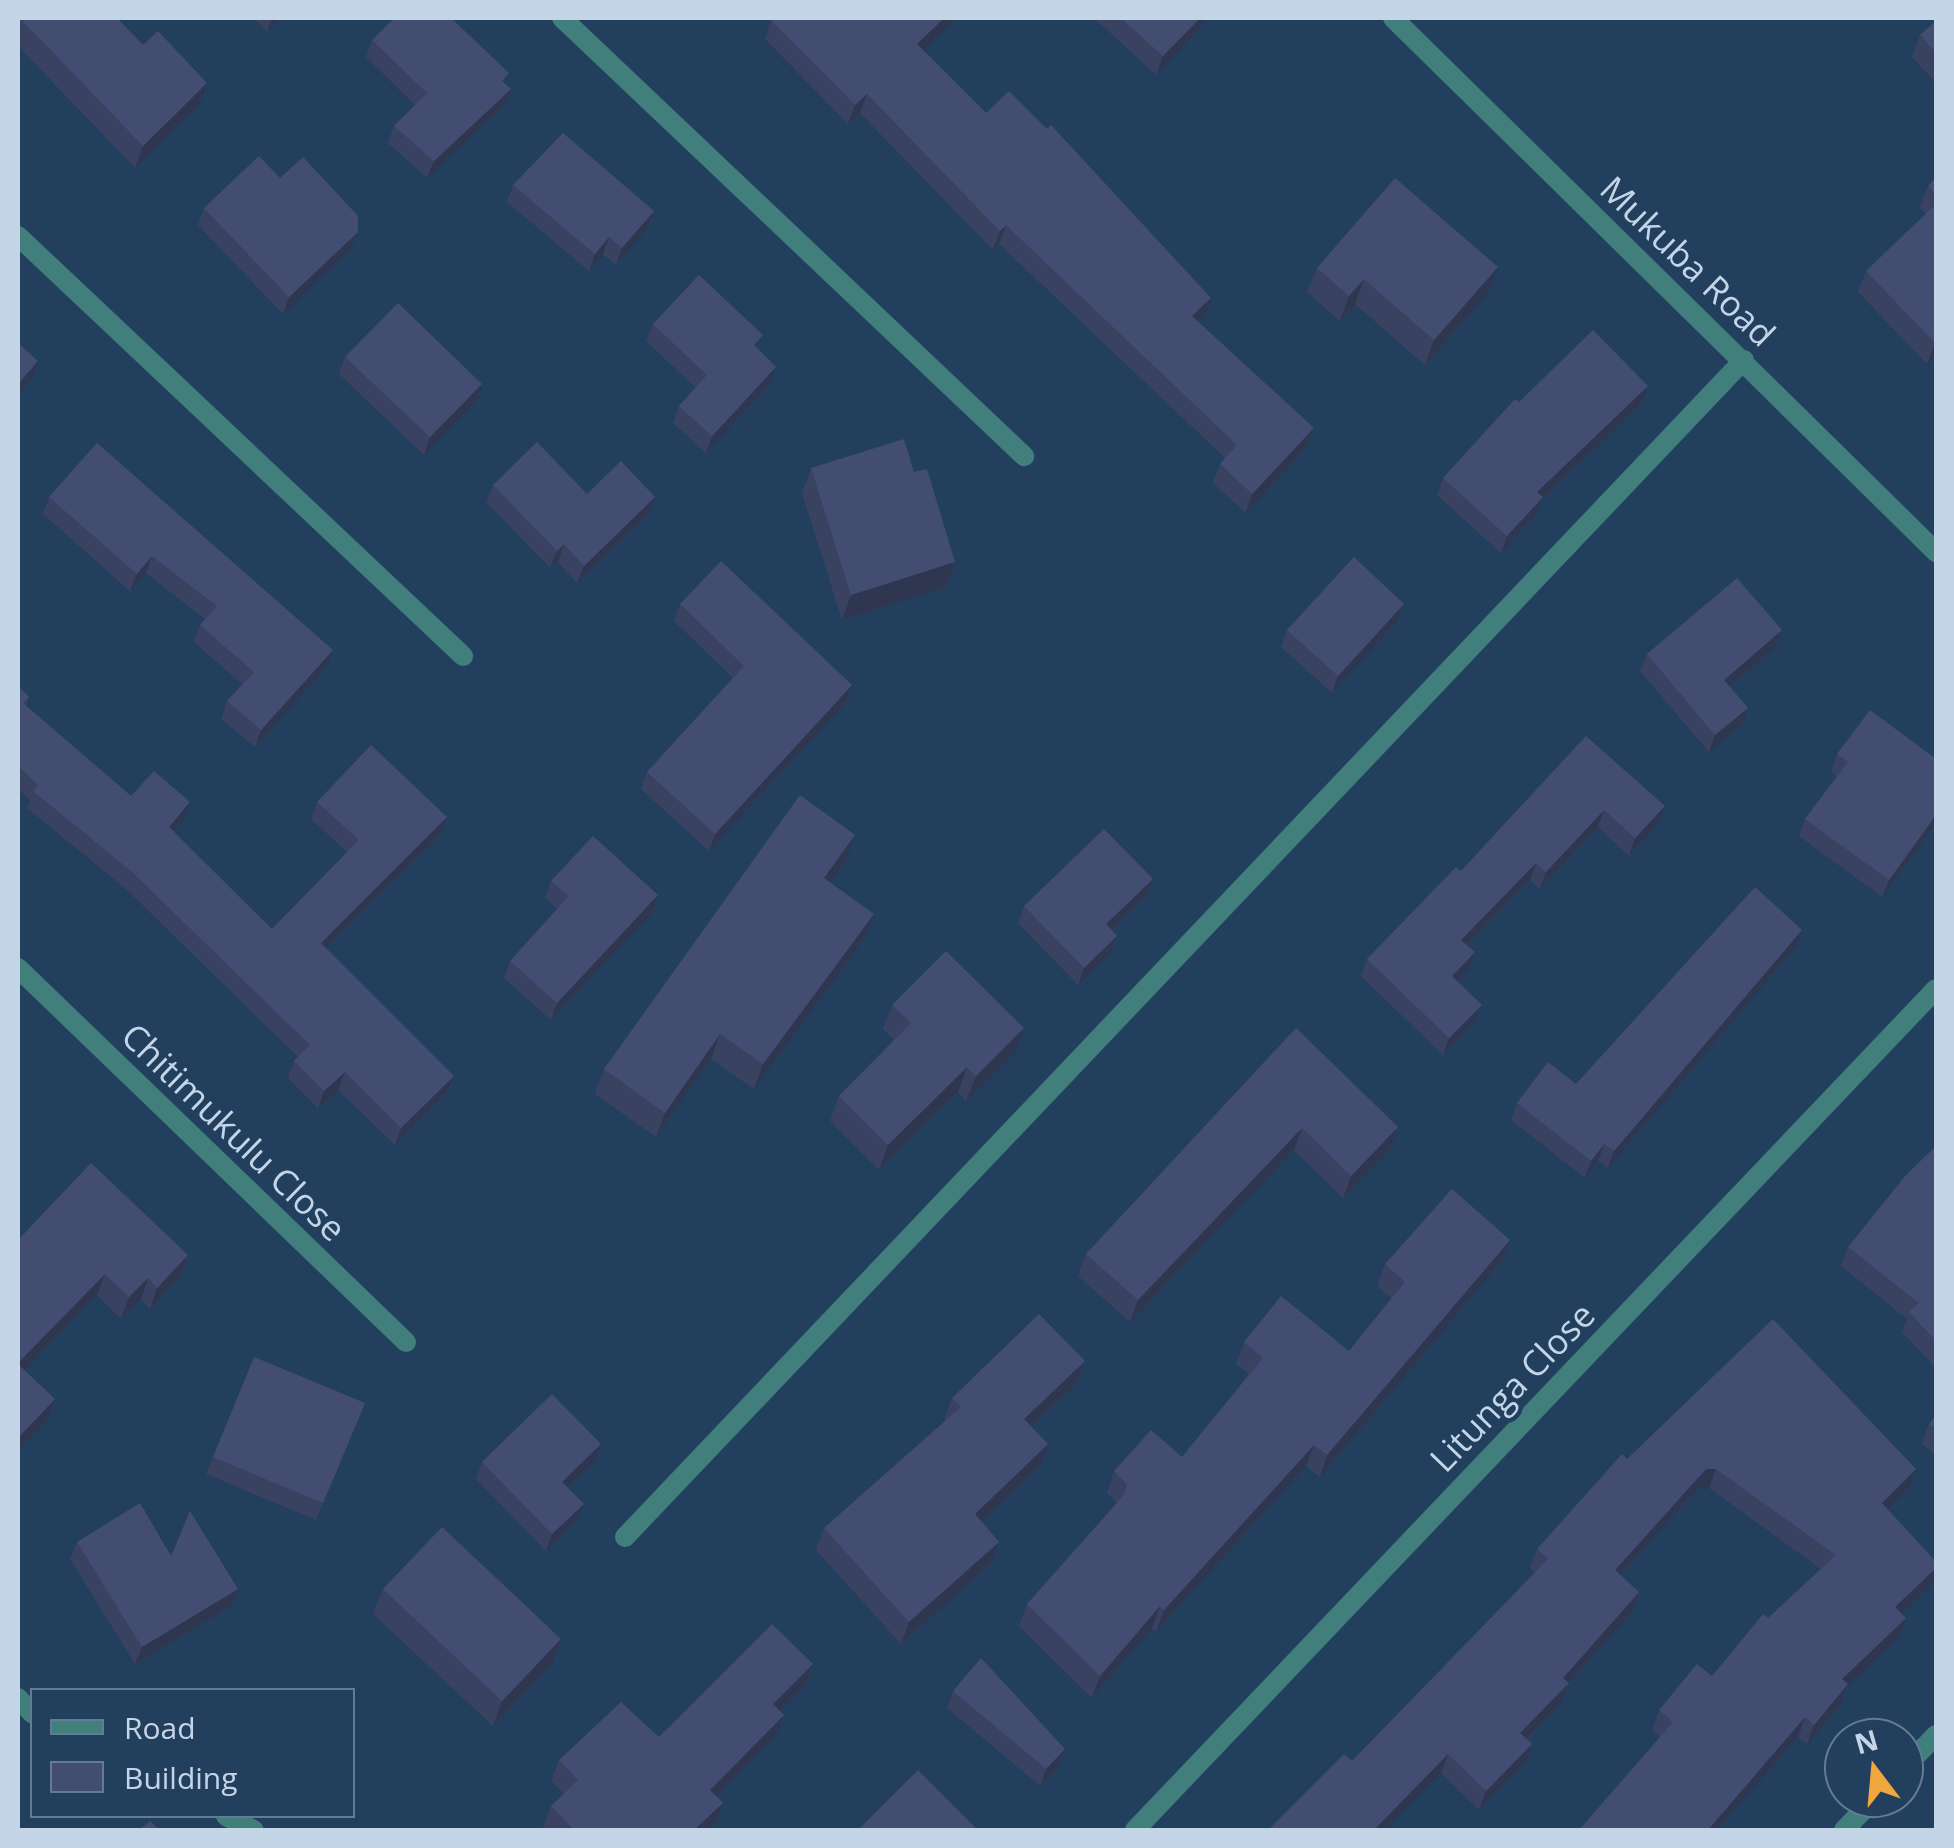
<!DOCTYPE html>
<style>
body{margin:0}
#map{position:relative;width:1954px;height:1848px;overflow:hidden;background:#233f5e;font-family:"Open Sans",sans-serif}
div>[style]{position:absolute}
.minor>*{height:20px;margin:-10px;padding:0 10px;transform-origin:10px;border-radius:10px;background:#407f7c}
.tertiary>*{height:20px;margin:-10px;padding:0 10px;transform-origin:10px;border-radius:10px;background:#407f7c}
.wall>*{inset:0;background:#3a4262}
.shaded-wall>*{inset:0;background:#2f3650}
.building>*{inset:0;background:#434d72}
span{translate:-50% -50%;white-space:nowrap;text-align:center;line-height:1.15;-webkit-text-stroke:9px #233f5e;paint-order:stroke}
.street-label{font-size:35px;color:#c5d5e8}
.frame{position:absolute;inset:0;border:20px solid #c5d5e8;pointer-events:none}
.legend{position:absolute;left:30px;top:1688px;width:325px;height:130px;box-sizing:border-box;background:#233f5e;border:2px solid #647b95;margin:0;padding:12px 18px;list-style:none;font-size:30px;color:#c5d5e8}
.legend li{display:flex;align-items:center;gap:20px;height:50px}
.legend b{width:50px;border:2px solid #647b95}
.north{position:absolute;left:1824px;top:1718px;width:100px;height:100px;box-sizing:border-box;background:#233f5e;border:2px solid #647b95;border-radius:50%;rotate:344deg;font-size:28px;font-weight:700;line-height:40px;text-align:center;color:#c5d5e8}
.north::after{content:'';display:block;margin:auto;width:35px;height:45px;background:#f0a73e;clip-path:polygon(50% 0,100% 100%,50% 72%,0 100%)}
</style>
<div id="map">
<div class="minor">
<div style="left:562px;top:18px;width:637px;rotate:43.47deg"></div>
<div style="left:18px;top:236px;width:612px;rotate:43.34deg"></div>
<div style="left:18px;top:968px;width:539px;rotate:43.95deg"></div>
<div style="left:625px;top:1537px;width:1624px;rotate:-46.45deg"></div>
<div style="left:18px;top:1698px;width:21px;rotate:47deg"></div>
<div style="left:1904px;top:1768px;width:46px;rotate:-45.9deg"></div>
<div style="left:226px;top:1816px;width:31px;rotate:27deg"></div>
<div style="left:1135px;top:1830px;width:1161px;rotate:-46.4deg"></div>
<div style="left:1844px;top:1830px;width:45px;rotate:-45.9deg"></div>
</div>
<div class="tertiary">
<div style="left:1393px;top:18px;width:762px;rotate:44.52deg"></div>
</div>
<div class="wall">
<div style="clip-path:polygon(18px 18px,117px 18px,199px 106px,135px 168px,18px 46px)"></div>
<div style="clip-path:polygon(253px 18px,280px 18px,267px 31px)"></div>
<div style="clip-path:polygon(957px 18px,923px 50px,986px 113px,1204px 317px,1198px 322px,1307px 447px,1246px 513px,1213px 483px,1220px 464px,1225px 458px,999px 244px,993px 250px,860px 113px,848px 124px,765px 39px,771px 20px)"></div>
<div style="clip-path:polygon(1094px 18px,1205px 18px,1201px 27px,1156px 75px)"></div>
<div style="clip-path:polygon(1936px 21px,1936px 83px,1912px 57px,1920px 35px)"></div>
<div style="clip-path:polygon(372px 40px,511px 89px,504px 106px,427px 178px,388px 143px,394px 126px,415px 105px,366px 57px)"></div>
<div style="clip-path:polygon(1936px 177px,1936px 356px,1927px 364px,1858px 292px,1866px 271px,1926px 214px,1920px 207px,1928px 186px)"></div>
<div style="clip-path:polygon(513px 185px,654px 211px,648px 228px,616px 265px,603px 254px,589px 271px,507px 202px)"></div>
<div style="clip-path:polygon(204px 208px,351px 249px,283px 314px,198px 225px)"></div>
<div style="clip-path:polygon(1317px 268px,1489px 292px,1425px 365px,1355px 304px,1340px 321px,1307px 292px)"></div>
<div style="clip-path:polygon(653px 324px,758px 349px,776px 367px,770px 384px,706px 453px,673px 423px,679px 406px,696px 388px,646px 341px)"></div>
<div style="clip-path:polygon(345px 357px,476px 401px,424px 455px,339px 374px)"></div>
<div style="clip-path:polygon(1519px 402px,1642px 403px,1542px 499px,1537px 514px,1501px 553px,1437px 495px,1443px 478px)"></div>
<div style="clip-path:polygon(97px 443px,327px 667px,255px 747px,221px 719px,227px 701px,243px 685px,194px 642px,200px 625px,205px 619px,146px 573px,130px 591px,43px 514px,49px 497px)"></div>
<div style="clip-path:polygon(811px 468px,946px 587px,842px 620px,802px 493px)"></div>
<div style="clip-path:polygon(493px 485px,587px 494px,655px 497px,649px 514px,577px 583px,558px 562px,550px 568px,486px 502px)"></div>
<div style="clip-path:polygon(680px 604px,846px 703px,709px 851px,641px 789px,647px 772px,733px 678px,674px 621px)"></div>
<div style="clip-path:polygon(1404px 604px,1398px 621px,1332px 693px,1281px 647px,1287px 630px)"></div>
<div style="clip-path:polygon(1782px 630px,1776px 647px,1730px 687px,1742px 725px,1709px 752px,1640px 671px,1647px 654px)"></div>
<div style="clip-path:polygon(18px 686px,29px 697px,26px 706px,131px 796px,184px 820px,173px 832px,272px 929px,347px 852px,311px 819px,317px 802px,447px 817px,441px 834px,326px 948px,447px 1093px,395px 1145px,338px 1090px,318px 1108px,288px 1078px,294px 1061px,298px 1057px,125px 888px,27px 808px,30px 800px,18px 789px)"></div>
<div style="clip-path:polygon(1586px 736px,1659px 823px,1629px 856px,1598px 827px,1540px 889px,1530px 880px,1467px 945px,1469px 970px,1458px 981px,1475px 1022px,1443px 1055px,1361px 976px,1367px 959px,1461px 871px)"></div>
<div style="clip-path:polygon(1837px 754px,1936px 759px,1936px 824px,1882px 897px,1799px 836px,1805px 819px,1837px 776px,1831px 772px)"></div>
<div style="clip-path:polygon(846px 860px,830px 882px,865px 938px,754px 1089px,711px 1059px,656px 1137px,595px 1094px,604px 1069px)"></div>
<div style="clip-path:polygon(551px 881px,658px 895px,652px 913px,551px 1020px,504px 978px,510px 961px,557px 909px,545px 898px)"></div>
<div style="clip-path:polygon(1147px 896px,1112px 930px,1111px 953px,1078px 985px,1018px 923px,1024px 906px)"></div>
<div style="clip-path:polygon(1796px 947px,1608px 1168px,1598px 1161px,1585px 1178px,1511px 1120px,1517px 1103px,1576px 1084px)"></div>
<div style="clip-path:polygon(892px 1005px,1015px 1053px,966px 1101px,958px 1092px,879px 1170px,830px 1121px,839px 1096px,894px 1040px,883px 1029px)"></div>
<div style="clip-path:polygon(1296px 1028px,1398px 1127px,1390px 1149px,1343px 1198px,1294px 1150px,1130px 1322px,1078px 1276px,1086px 1254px)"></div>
<div style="clip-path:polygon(1936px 1146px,1936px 1368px,1902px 1332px,1907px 1319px,1841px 1266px,1848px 1247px)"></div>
<div style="clip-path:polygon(18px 1240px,188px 1255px,181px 1276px,150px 1309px,141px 1299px,121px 1319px,97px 1295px,24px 1370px,47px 1420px,18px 1451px)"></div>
<div style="clip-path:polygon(1510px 1240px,1502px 1261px,1320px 1477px,1306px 1466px,1156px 1632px,1152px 1628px,1092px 1698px,1019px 1626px,1027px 1604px,1117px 1503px,1107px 1493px,1114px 1471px,1182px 1457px,1249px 1374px,1236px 1364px,1244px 1342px,1349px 1351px,1391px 1298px,1377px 1286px,1385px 1264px)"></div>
<div style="clip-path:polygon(1085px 1361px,1077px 1383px,1031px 1427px,1040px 1466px,982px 1522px,999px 1542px,991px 1564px,901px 1644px,816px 1550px,824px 1528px,945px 1421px,944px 1420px,952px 1398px)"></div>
<div style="clip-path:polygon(365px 1403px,316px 1520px,206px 1474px,213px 1457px)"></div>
<div style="clip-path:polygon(1936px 1415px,1936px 1455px,1922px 1444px,1929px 1424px)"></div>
<div style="clip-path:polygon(1627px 1459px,1909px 1488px,1888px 1510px,1932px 1584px,1901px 1614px,1906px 1618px,1899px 1638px,1847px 1687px,1841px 1704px,1807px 1744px,1798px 1737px,1660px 1737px,1652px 1730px,1659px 1710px,1712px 1676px,1768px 1618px,1821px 1569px,1709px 1488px,1699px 1488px,1620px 1575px,1632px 1612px,1569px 1683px,1562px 1703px,1527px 1739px,1532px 1744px,1525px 1763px,1479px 1810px,1441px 1773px,1352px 1761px,1535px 1573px,1530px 1568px,1537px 1549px)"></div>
<div style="clip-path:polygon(595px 1461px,568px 1488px,584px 1504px,577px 1521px,546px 1551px,476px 1479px,482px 1462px)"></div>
<div style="clip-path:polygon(77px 1542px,171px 1556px,238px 1589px,231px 1606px,135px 1664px,70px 1559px)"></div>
<div style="clip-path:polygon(383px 1589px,552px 1664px,493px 1726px,373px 1614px)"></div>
<div style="clip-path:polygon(813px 1664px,806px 1685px,779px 1711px,784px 1715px,776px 1736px,717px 1796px,723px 1803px,716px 1824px,709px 1830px,547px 1830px,543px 1827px,551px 1806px,564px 1794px,551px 1781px,559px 1760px,659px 1737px)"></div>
<div style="clip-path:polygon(953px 1691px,1065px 1749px,1059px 1766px,1040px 1786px,947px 1708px)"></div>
</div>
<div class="shaded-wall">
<div style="clip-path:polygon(272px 18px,280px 18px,267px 31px)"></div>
<div style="clip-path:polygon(944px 18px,957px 18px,910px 63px,917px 44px)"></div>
<div style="clip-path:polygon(1200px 18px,1205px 18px,1201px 27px,1156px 75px,1163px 56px)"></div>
<div style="clip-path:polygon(207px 83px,199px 106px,135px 168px,143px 146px)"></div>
<div style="clip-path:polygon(511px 89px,504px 106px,427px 178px,434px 161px)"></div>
<div style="clip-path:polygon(867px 94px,860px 113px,848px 124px,855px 105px)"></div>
<div style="clip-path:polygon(654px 211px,648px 228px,616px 265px,622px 248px)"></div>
<div style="clip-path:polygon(1006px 225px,999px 244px,993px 250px,1000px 231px)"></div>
<div style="clip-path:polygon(358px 232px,351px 249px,283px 314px,289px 297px)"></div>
<div style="clip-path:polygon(609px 237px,603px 254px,589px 271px,595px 254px)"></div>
<div style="clip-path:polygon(1498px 267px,1489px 292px,1425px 365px,1434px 340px)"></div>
<div style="clip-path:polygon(1364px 279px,1355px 304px,1340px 321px,1349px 296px)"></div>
<div style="clip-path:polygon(1211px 298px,1204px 317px,1185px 335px,1192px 316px)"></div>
<div style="clip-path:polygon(1936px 342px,1936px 356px,1927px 364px,1935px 343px)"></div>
<div style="clip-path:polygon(38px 361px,32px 378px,18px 395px,18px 384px)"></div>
<div style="clip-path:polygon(776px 367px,770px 384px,706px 453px,712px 436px)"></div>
<div style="clip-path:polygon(482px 384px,476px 401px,424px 455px,430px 437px)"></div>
<div style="clip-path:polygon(1648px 386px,1642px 403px,1542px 499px,1537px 514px,1501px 553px,1507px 536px,1537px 492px)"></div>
<div style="clip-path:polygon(1314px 428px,1307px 447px,1246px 513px,1252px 494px)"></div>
<div style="clip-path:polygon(655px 497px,649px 514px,577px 583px,584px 566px)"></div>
<div style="clip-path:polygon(564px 544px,558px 562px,550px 568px,557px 551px)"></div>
<div style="clip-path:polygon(152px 556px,146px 573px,130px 591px,137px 574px)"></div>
<div style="clip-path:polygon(955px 562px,946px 587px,842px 620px,851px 595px)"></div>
<div style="clip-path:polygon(1404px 604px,1398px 621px,1332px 693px,1338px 676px)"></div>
<div style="clip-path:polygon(1782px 630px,1776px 647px,1718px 697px,1724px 680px)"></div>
<div style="clip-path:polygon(333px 650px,327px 667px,255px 747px,261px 730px)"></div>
<div style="clip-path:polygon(852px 685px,846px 703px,709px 851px,715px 834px)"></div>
<div style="clip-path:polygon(1748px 708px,1742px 725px,1709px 752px,1715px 735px)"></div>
<div style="clip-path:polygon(190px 802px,184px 820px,162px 844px,169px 827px)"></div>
<div style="clip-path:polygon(1665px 806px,1659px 823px,1629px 856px,1635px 838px)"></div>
<div style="clip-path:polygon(1604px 810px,1598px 827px,1540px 889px,1546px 872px)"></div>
<div style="clip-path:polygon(1936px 815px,1936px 824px,1882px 897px,1889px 880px)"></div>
<div style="clip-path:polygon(447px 817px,441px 834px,314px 960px,321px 943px)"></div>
<div style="clip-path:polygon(855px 835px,846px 860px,815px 902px,824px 878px)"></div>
<div style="clip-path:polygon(1536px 863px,1530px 880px,1455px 957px,1461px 940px)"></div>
<div style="clip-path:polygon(1153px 879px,1147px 896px,1100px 941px,1106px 924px)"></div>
<div style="clip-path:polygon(658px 895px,652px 913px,551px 1020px,557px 1003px)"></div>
<div style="clip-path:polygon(874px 914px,865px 938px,754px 1089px,763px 1064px)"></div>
<div style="clip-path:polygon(1802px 930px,1796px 947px,1608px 1168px,1614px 1151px)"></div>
<div style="clip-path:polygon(1117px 936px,1111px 953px,1078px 985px,1084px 968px)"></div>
<div style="clip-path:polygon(1475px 952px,1469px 970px,1446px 993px,1452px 976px)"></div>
<div style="clip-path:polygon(1482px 1005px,1475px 1022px,1443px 1055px,1449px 1038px)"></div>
<div style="clip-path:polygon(1024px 1028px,1015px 1053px,966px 1101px,976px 1076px)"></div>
<div style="clip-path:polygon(720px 1034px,711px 1059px,656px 1137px,665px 1113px)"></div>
<div style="clip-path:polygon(967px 1067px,958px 1092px,879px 1170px,888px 1145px)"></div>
<div style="clip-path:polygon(345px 1072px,338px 1090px,318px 1108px,324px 1091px)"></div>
<div style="clip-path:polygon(454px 1076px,447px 1093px,395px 1145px,401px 1128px)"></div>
<div style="clip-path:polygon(1398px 1127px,1390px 1149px,1343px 1198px,1351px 1176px)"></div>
<div style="clip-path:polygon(1302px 1128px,1294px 1150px,1130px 1322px,1138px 1300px)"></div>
<div style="clip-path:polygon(1604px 1144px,1598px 1161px,1585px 1178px,1591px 1161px)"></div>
<div style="clip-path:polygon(1510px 1240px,1502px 1261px,1320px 1477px,1327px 1455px)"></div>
<div style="clip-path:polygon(188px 1255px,181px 1276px,150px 1309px,157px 1288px)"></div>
<div style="clip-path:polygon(105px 1274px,97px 1295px,18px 1377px,18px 1363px)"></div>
<div style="clip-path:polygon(148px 1278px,141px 1299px,121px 1319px,129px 1297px)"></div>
<div style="clip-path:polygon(1085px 1361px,1077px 1383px,1016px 1441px,1024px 1419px)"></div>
<div style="clip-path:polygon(55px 1399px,47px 1420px,18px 1451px,18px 1438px)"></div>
<div style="clip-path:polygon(601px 1444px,595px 1461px,556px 1499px,562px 1482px)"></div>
<div style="clip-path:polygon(1048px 1444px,1040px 1466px,967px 1536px,975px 1514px)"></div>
<div style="clip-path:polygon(1314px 1445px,1306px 1466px,1156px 1632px,1164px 1610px)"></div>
<div style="clip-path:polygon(1706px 1469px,1716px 1469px,1709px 1488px,1699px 1488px,1607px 1589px,1615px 1570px)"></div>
<div style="clip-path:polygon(1916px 1469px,1909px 1488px,1875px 1523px,1882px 1503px)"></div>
<div style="clip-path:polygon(584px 1504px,577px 1521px,546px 1551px,552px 1534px)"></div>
<div style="clip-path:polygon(999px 1542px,991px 1564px,901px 1644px,909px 1622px)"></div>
<div style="clip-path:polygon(1936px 1568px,1932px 1584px,1888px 1627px,1895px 1607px)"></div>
<div style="clip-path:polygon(238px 1589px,231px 1606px,135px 1664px,142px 1647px)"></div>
<div style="clip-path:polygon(1639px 1592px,1632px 1612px,1568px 1684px,1562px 1703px,1513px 1752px,1520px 1733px,1563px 1678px)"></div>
<div style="clip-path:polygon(1160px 1606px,1152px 1628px,1092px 1698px,1100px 1676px)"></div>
<div style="clip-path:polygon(1906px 1618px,1899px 1638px,1847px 1687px,1841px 1704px,1807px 1744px,1814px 1725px,1842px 1679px)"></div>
<div style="clip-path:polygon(561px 1639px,552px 1664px,493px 1726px,502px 1701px)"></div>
<div style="clip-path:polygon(813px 1664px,806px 1685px,765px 1725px,773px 1704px)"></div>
<div style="clip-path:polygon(784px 1715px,776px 1736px,703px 1810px,710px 1790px)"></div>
<div style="clip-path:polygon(1805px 1717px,1798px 1737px,1717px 1830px,1708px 1830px)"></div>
<div style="clip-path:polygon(1532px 1744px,1525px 1763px,1479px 1810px,1486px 1791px)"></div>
<div style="clip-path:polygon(1065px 1749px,1059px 1766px,1040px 1786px,1046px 1769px)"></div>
<div style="clip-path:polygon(1448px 1754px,1441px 1773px,1385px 1830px,1374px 1830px)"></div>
<div style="clip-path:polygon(723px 1803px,716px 1824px,709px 1830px,694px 1830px)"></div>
</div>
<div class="building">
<div style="clip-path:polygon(20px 18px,117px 18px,143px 45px,158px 31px,207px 83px,143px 146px)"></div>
<div style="clip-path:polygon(394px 18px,451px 18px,509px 73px,502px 81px,511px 89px,434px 161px,394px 126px,427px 93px,372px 40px)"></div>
<div style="clip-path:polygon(775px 18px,944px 18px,917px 44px,986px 113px,1009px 91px,1047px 129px,1051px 125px,1211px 298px,1192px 316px,1314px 428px,1252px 494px,1220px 464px,1237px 445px,1006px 225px,1000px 231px,867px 94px,855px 105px,771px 20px)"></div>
<div style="clip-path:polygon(1121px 18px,1200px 18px,1163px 56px)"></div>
<div style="clip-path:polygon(1936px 21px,1936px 53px,1920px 35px)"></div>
<div style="clip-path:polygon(563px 133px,654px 211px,622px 248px,609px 237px,595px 254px,513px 185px)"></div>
<div style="clip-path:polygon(259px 156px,280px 178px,303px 157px,358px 216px,358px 232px,289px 297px,204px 208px)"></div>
<div style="clip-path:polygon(1936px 177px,1936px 195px,1928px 186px)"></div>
<div style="clip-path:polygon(1395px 178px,1498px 267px,1434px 340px,1364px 279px,1349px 296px,1317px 268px)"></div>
<div style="clip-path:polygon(1936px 204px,1936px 342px,1935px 343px,1866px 271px)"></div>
<div style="clip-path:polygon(699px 275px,763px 335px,754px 345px,776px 367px,712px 436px,679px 406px,707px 375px,653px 324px)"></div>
<div style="clip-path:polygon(398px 303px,482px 384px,430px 437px,345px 357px)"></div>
<div style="clip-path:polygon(1593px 330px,1648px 386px,1537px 492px,1543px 497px,1507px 536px,1443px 478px,1515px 399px,1519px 402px)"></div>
<div style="clip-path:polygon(18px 343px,38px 361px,18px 384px)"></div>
<div style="clip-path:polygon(904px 439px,914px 472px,927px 469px,955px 562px,851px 595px,811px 468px)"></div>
<div style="clip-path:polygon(537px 442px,587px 494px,621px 461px,655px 497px,584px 566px,564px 544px,557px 551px,493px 485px)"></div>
<div style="clip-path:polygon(97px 443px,333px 650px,261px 730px,227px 701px,254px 672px,200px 625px,217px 606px,152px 556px,137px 574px,49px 497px)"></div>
<div style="clip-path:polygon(1354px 557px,1404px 604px,1338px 676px,1287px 630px)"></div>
<div style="clip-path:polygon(721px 561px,852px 685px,715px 834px,647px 772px,744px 666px,680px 604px)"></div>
<div style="clip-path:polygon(1737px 578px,1782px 630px,1724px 680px,1748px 708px,1715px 735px,1647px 654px)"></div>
<div style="clip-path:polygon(18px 686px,29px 697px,23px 703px,131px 796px,154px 771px,190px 802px,169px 827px,272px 929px,359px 840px,317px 802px,371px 745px,447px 817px,321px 943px,454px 1076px,401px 1128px,345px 1072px,324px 1091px,294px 1061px,310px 1045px,131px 871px,33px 791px,38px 785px,18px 766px)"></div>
<div style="clip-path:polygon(1870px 710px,1936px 759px,1936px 815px,1889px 880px,1805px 819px,1848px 762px,1837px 754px)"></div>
<div style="clip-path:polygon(1586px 736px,1665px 806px,1635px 838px,1604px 810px,1546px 872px,1536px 863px,1461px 940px,1475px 952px,1452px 976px,1482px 1005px,1449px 1038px,1367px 959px,1456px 867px,1461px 871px)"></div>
<div style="clip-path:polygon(800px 795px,855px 835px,824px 878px,874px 914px,763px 1064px,720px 1034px,665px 1113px,604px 1069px)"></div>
<div style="clip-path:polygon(1104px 829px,1153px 879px,1106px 924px,1117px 936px,1084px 968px,1024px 906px)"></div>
<div style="clip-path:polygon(593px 836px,658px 895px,557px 1003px,510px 961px,569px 896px,551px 881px)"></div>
<div style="clip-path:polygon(1755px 887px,1802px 930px,1614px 1151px,1604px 1144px,1591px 1161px,1517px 1103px,1548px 1062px,1576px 1084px)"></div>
<div style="clip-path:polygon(946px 951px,1024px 1028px,976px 1076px,967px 1067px,888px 1145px,839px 1096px,911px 1023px,892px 1005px)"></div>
<div style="clip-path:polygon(1296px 1028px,1398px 1127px,1351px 1176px,1302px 1128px,1138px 1300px,1086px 1254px)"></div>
<div style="clip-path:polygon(1936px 1146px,1936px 1341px,1909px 1312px,1919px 1303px,1848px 1247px,1906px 1175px)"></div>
<div style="clip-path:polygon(91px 1163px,188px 1255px,157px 1288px,148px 1278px,129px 1297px,105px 1274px,18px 1363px,18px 1240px)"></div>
<div style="clip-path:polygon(1452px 1189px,1510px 1240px,1327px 1455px,1314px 1445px,1164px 1610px,1160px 1606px,1100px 1676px,1027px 1604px,1124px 1495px,1127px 1484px,1114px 1471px,1151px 1430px,1182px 1457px,1263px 1358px,1244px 1342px,1281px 1296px,1349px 1351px,1405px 1282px,1385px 1264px)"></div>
<div style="clip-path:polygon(1039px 1314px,1085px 1361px,1024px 1419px,1048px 1444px,975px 1514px,999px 1542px,909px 1622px,824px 1528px,961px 1407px,952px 1398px)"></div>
<div style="clip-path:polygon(1773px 1319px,1916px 1469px,1882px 1503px,1936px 1562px,1936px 1568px,1895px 1607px,1906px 1618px,1842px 1679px,1848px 1684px,1814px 1725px,1805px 1717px,1708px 1830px,1579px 1830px,1673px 1722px,1659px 1710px,1697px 1664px,1712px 1676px,1763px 1614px,1768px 1618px,1836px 1555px,1716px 1469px,1706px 1469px,1615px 1570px,1639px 1592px,1563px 1678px,1569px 1683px,1520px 1733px,1532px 1744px,1486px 1791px,1448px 1754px,1374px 1830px,1268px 1830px,1344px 1754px,1352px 1761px,1548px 1559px,1537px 1549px,1622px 1454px,1627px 1459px)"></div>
<div style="clip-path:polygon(254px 1357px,365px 1403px,323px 1503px,213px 1457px)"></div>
<div style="clip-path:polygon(18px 1364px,55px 1399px,18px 1438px)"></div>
<div style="clip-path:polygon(552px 1394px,601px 1444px,562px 1482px,584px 1504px,552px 1534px,482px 1462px)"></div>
<div style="clip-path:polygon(1936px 1415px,1936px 1429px,1929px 1424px)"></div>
<div style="clip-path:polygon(140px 1503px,171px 1556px,190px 1511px,238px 1589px,142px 1647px,77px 1542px)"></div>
<div style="clip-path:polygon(442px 1527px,561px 1639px,502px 1701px,383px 1589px)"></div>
<div style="clip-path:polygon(772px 1624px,813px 1664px,773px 1704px,784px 1715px,710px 1790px,723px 1803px,694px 1830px,574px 1830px,551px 1806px,578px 1780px,559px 1760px,621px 1702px,659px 1737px)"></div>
<div style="clip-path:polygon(981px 1658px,1065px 1749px,1046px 1769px,953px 1691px)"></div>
<div style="clip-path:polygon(918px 1770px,975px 1827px,971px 1830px,858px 1830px)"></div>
<div style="clip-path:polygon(150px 1821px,160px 1830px,139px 1830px)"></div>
</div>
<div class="street-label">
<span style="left:1688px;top:261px;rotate:44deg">Mukuba Road</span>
<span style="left:234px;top:1132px;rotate:44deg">Chitimukulu Close</span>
<span style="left:1512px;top:1387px;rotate:-46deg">Litunga Close</span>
</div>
<div class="frame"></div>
<ul class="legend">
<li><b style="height:12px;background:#407f7c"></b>Road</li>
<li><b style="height:28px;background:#434d72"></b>Building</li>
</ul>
<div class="north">N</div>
</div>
